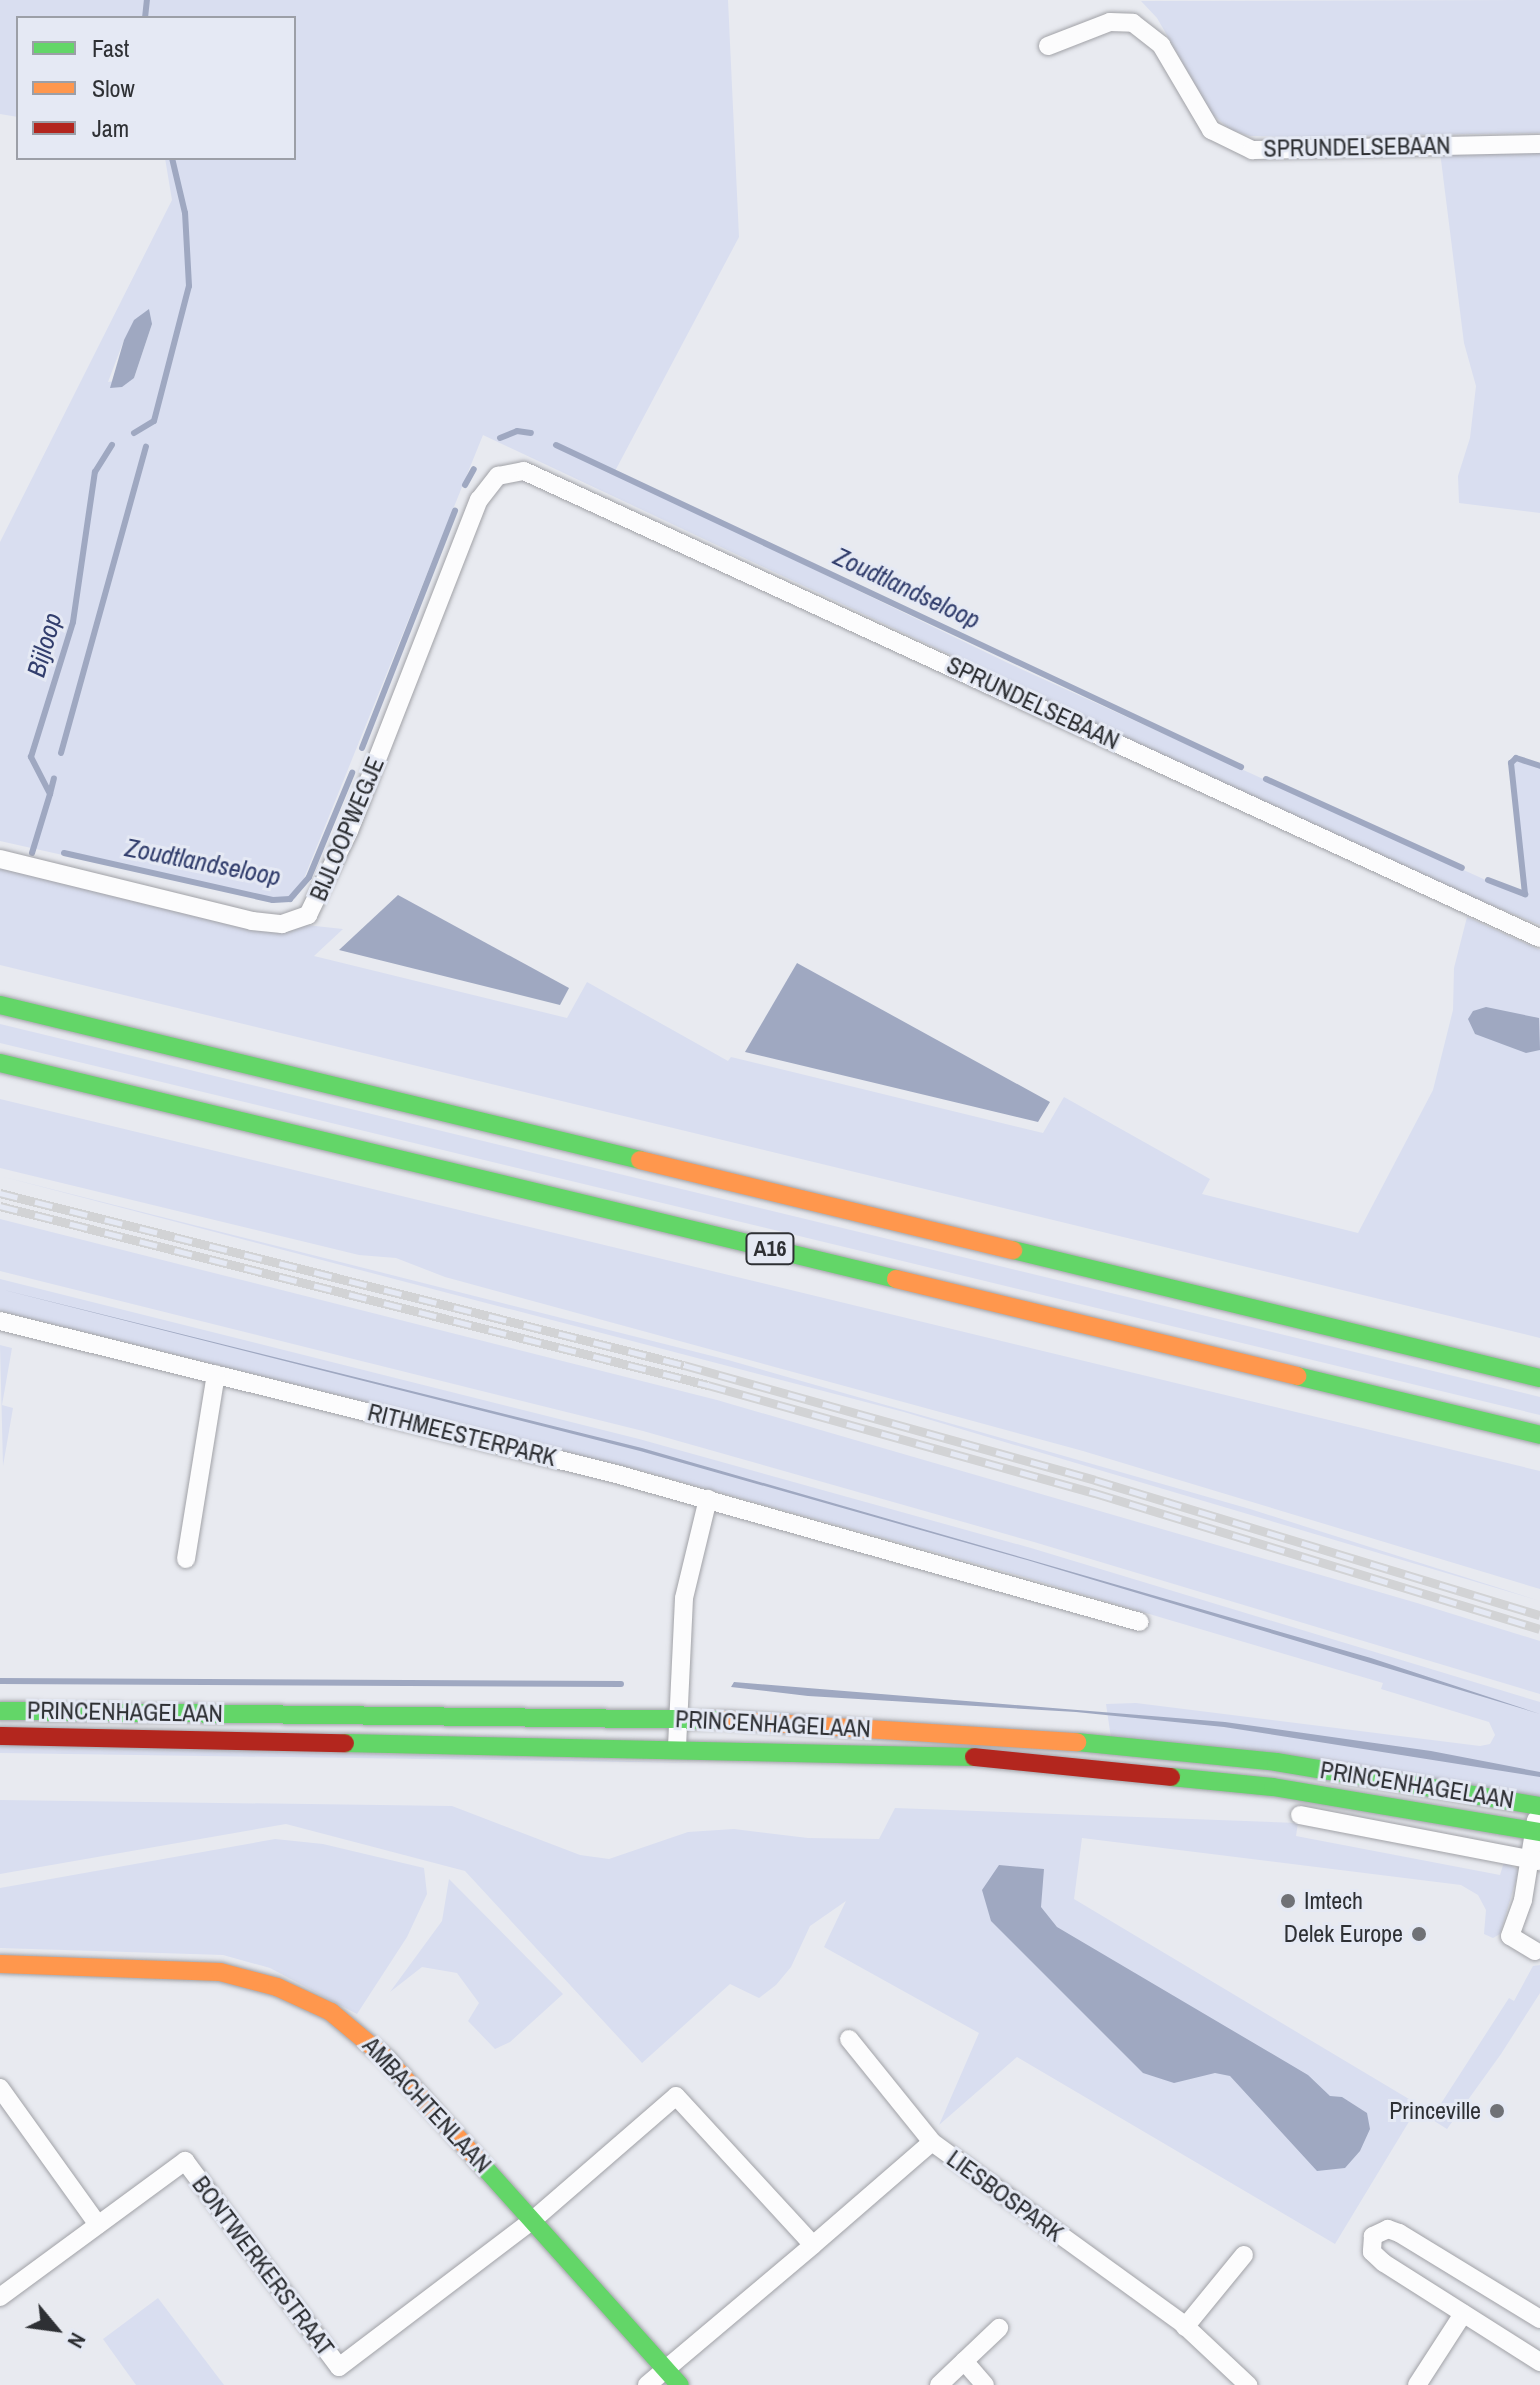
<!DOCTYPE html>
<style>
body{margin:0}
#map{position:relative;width:1540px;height:2385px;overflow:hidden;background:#e8eaf0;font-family:"Archivo Narrow",sans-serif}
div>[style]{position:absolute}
.green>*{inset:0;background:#d9def0}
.water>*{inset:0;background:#9fa8c1}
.stream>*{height:6px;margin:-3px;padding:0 3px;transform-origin:3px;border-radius:3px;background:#9fa8c1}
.roads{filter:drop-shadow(0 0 2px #a1a2a7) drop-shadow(0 0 2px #a1a2a7)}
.street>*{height:18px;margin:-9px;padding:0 9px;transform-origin:9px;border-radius:9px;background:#fcfcfd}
.fast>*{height:18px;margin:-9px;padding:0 9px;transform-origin:9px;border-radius:9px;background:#63d668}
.slow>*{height:18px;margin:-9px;padding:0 9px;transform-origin:9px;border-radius:9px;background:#ff974d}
.jam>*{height:18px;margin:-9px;padding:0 9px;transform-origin:9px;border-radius:9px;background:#b3261e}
.rail>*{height:9px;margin-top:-4.5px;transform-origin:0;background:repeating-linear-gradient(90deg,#e5e9f4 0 18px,#d2d3d5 0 36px);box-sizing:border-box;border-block:2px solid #d2d3d5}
.dots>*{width:22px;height:22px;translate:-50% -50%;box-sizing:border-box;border:4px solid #e5e9f4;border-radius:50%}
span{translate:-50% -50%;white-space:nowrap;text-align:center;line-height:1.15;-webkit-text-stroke:6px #e5e9f4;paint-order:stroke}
.shield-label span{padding:2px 6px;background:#e5e9f4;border:2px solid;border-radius:6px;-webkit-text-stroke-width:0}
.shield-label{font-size:22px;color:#2e3034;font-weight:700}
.street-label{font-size:24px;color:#2e3034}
.poi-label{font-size:24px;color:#2e3034}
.left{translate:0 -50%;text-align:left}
.right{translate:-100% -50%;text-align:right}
.water-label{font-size:26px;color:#323e6d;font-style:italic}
.legend{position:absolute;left:16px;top:16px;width:280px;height:144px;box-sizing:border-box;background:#e5e9f4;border:2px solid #9c9fa7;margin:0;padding:10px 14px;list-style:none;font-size:24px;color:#2e3034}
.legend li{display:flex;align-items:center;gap:16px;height:40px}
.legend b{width:40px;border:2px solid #9c9fa7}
.north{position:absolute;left:16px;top:2289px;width:80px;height:80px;-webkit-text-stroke:6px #e5e9f4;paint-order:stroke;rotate:119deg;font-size:22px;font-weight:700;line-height:32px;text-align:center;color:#2e3034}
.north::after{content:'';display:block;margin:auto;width:28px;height:36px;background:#2e3034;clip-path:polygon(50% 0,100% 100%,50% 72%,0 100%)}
</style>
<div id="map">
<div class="green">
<div style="clip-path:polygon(evenodd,0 0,728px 0,739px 237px,614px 473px,1008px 663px,1523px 897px,1510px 766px,1518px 760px,1540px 768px,1540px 925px,1420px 876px,483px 435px,296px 898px,288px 902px,224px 891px,0 841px,0 542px,172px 200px,165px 158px,294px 158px,294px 18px,18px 18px,18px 117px,0 114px,0 0,152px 324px,134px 378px,108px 382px,124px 340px,152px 324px)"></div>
<div style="clip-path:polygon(1540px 0,1540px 133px,1286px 137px,1250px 136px,1231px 130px,1212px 114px,1157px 18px,1141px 1px)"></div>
<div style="clip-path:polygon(1540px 150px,1540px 513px,1459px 503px,1458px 476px,1470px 438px,1476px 386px,1464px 343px,1440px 152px)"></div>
<div style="clip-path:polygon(0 867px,286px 931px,306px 925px,343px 929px,314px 956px,567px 1018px,587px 982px,728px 1061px,731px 1057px,1043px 1133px,1064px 1097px,1210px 1179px,1202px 1194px,1358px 1233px,1433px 1090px,1453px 1010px,1454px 968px,1467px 917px,1540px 950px,1540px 1338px,0 965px)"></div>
<div style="clip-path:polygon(0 1024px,1540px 1397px,1540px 1415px,0 1043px)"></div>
<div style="clip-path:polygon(0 1099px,1540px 1471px,1540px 1589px,1083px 1451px,445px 1277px,396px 1258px,359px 1255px,0 1168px)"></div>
<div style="clip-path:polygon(0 1176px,728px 1360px,1250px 1509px,1540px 1601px,904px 1412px)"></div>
<div style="clip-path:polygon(0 1219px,717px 1400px,1417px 1603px,1540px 1641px,1540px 1694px,1034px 1542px,643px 1431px,0 1271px)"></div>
<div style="clip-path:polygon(0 1279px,639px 1439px,1031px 1548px,1540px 1702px,1540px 1799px,1111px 1738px,1106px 1704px,1136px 1703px,1480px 1746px,1490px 1744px,1495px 1735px,1489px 1722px,1381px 1689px,1383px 1683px,1024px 1577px,632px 1468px,0 1311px)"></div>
<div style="clip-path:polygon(0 1345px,12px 1348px,2px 1405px,13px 1408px,3px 1466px)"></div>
<div style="clip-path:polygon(0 1743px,705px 1763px,0 1753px)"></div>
<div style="clip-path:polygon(0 1800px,452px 1806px,580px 1855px,609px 1859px,688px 1832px,734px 1829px,808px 1838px,879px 1839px,895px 1808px,1298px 1823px,1296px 1836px,1500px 1875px,1504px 1862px,1519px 1870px,1500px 1934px,1493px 1938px,1484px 1934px,1486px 1910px,1478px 1895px,1461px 1885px,1082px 1838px,1074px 1899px,1419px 2105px,1335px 2244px,1017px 2057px,939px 2125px,979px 2033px,824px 1947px,846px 1901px,810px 1926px,791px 1967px,776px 1985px,759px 1998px,730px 1984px,642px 2063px,465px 1871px,286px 1824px,0 1874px)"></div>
<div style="clip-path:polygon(275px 1839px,323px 1844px,424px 1868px,427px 1894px,407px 1937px,357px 2014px,270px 1968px,223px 1955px,0 1948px,0 1888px)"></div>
<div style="clip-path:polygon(449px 1879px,563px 1994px,510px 2042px,495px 2049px,468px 2021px,479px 2003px,457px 1973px,422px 1967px,390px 1992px,442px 1921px)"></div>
<div style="clip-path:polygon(1540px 1965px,1540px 1993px,1501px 2054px,1447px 2129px,1431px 2119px,1509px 1998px,1514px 2001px,1533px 1966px)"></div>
<div style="clip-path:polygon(158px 2298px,224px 2385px,136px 2385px,103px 2339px)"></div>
</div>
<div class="water">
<div style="clip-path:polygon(149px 309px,152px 324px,134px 378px,122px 387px,110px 388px,124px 340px,134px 320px)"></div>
<div style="clip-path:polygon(398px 895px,569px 988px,560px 1005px,339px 950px)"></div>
<div style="clip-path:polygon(797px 963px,1050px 1102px,1038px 1122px,745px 1052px)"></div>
<div style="clip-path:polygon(1486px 1007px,1539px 1018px,1540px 1050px,1526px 1053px,1475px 1034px,1468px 1019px,1473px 1011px)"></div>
<div style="clip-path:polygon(0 1289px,642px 1448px,1371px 1658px,1540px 1714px,1027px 1560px,640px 1451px)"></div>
<div style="clip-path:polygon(734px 1682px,1225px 1722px,1431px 1751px,1540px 1772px,1540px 1777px,1224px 1727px,1076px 1712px,808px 1696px,731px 1687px)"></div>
<div style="clip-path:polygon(999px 1865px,1044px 1869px,1041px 1907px,1057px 1927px,1308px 2075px,1330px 2096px,1342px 2097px,1367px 2113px,1370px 2129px,1360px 2151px,1345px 2168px,1317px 2171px,1230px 2076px,1215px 2073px,1174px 2083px,1143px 2073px,991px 1921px,982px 1890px)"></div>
</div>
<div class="stream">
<div style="left:145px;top:18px;width:18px;rotate:-84deg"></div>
<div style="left:134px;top:433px;width:23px;rotate:-31deg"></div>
<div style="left:154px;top:421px;width:139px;rotate:-75.5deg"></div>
<div style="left:189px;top:286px;width:73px;rotate:-93.1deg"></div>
<div style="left:185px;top:213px;width:57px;rotate:-103.3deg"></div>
<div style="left:500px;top:438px;width:18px;rotate:-22deg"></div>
<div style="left:517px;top:431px;width:14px;rotate:8deg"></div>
<div style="left:556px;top:445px;width:757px;rotate:25.18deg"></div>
<div style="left:465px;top:485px;width:18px;rotate:-61deg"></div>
<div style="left:362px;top:748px;width:255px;rotate:-68.6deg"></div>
<div style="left:61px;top:753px;width:318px;rotate:-74.5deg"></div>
<div style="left:1266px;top:779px;width:215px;rotate:24.4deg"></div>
<div style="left:50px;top:794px;width:16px;rotate:-76deg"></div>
<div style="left:32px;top:853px;width:62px;rotate:-73deg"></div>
<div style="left:50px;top:794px;width:42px;rotate:-117.2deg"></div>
<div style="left:31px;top:757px;width:141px;rotate:-72.7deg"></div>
<div style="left:73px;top:622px;width:152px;rotate:-81.7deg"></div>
<div style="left:95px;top:472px;width:32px;rotate:-58deg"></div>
<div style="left:64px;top:853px;width:214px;rotate:12.7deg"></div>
<div style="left:273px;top:900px;width:17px;rotate:-3deg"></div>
<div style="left:290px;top:899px;width:29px;rotate:-49deg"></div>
<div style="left:309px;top:877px;width:113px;rotate:-67.5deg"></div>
<div style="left:1488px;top:880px;width:40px;rotate:21deg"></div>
<div style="left:1525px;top:894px;width:132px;rotate:-96.1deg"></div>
<div style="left:1511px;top:763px;width:7px;rotate:-45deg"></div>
<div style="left:1516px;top:758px;width:25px;rotate:18deg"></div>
<div style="left:0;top:1681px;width:621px;rotate:0.28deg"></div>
</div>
<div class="roads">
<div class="street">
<div style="left:1048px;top:46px;width:66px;rotate:-21.2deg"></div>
<div style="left:1110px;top:22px;width:23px;rotate:2deg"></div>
<div style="left:1133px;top:23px;width:36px;rotate:38deg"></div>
<div style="left:1161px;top:45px;width:99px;rotate:59.5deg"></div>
<div style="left:1211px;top:130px;width:46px;rotate:26deg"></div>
<div style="left:1252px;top:150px;width:288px;rotate:-1.2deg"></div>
<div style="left:0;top:859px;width:260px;rotate:13.8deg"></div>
<div style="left:252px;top:921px;width:30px;rotate:6deg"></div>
<div style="left:282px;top:924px;width:28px;rotate:-19deg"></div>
<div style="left:308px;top:915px;width:93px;rotate:-64deg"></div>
<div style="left:349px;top:831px;width:356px;rotate:-68.6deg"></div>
<div style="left:479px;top:500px;width:31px;rotate:-52deg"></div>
<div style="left:498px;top:476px;width:26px;rotate:-11deg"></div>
<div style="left:524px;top:471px;width:1118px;rotate:24.69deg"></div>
<div style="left:0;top:1321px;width:635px;rotate:13.95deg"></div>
<div style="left:616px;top:1474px;width:544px;rotate:15.77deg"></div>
<div style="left:186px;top:1559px;width:187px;rotate:-80.8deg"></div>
<div style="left:677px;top:1747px;width:149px;rotate:-87.3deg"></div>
<div style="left:684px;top:1598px;width:102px;rotate:-76.4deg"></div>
<div style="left:1300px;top:1815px;width:244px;rotate:10.9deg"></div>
<div style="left:1535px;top:1951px;width:29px;rotate:-149deg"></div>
<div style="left:1510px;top:1936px;width:38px;rotate:-70deg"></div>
<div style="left:1523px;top:1900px;width:81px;rotate:-80.8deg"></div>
<div style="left:849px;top:2039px;width:132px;rotate:51.1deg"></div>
<div style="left:932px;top:2142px;width:309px;rotate:35.9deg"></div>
<div style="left:1182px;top:2323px;width:91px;rotate:43.2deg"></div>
<div style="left:0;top:2088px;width:168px;rotate:54.4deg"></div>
<div style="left:0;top:2297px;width:230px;rotate:-36.3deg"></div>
<div style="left:185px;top:2161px;width:257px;rotate:53.2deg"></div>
<div style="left:339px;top:2367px;width:243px;rotate:-37.2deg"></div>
<div style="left:533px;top:2220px;width:189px;rotate:-40.9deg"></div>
<div style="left:676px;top:2096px;width:202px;rotate:47.4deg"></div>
<div style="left:813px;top:2245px;width:157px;rotate:-40.9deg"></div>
<div style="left:1540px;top:2319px;width:165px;rotate:-148.6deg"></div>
<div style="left:1399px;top:2233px;width:12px;rotate:-160deg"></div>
<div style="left:1388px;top:2229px;width:17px;rotate:155deg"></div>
<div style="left:1373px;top:2236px;width:16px;rotate:94deg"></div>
<div style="left:1372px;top:2252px;width:16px;rotate:43deg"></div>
<div style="left:1384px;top:2263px;width:185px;rotate:32.4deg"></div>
<div style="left:1185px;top:2327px;width:93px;rotate:-50.7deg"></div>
<div style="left:964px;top:2361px;width:32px;rotate:49deg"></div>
<div style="left:647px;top:2385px;width:217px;rotate:-40.1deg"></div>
<div style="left:939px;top:2385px;width:83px;rotate:-43.5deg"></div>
<div style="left:1417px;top:2385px;width:85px;rotate:-57.1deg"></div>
</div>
<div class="fast">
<div style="left:0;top:1005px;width:659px;rotate:13.61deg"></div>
<div style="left:0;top:1063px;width:922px;rotate:13.55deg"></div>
<div style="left:1013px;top:1250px;width:542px;rotate:13.65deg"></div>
<div style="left:1297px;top:1376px;width:250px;rotate:13.6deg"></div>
<div style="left:0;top:1711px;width:724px;rotate:0.71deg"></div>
<div style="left:1077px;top:1742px;width:200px;rotate:5.7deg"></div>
<div style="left:1276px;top:1762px;width:268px;rotate:9.5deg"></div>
<div style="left:345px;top:1743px;width:629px;rotate:1.28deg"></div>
<div style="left:1171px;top:1777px;width:102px;rotate:5.6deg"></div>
<div style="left:1273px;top:1787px;width:271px;rotate:9.6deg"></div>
<div style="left:476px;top:2158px;width:305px;rotate:48.1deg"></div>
</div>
<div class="slow">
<div style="left:640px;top:1160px;width:384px;rotate:13.6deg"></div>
<div style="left:896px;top:1279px;width:413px;rotate:13.6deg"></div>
<div style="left:724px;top:1720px;width:354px;rotate:3.6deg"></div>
<div style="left:0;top:1964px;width:220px;rotate:2.1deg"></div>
<div style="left:220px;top:1972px;width:59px;rotate:14.7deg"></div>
<div style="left:277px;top:1987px;width:60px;rotate:24.8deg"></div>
<div style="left:331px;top:2012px;width:73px;rotate:40deg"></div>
<div style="left:387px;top:2059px;width:133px;rotate:48deg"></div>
</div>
<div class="jam">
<div style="left:0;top:1736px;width:345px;rotate:1.2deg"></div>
<div style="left:974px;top:1757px;width:198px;rotate:5.8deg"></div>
</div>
</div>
<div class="rail">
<div style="left:0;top:1193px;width:705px;rotate:14.12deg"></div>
<div style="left:684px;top:1365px;width:427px;rotate:15.6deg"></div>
<div style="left:1095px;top:1480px;width:465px;rotate:16.9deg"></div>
<div style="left:0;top:1206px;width:730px;rotate:14.19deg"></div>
<div style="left:708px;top:1385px;width:402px;rotate:15.6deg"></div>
<div style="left:1095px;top:1493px;width:465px;rotate:17deg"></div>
</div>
<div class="dots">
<div style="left:1288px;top:1901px;background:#6f7176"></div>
<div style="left:1419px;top:1934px;background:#6f7176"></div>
<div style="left:1497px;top:2111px;background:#6f7176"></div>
</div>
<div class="shield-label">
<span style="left:770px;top:1249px">A16</span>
</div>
<div class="street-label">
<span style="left:1357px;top:147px;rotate:-1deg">SPRUNDELSEBAAN</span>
<span style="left:1033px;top:703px;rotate:25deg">SPRUNDELSEBAAN</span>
<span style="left:347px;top:829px;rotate:-67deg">BIJLOOPWEGJE</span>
<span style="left:462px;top:1435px;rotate:14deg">RITHMEESTERPARK</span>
<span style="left:125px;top:1712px;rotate:1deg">PRINCENHAGELAAN</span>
<span style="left:773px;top:1724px;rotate:3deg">PRINCENHAGELAAN</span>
<span style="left:1417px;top:1785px;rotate:9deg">PRINCENHAGELAAN</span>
<span style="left:427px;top:2105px;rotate:47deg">AMBACHTENLAAN</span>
<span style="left:1005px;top:2196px;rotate:36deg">LIESBOSPARK</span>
<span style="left:263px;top:2266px;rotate:53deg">BONTWERKERSTRAAT</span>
</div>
<div class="poi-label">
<span class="left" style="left:1304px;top:1901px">Imtech</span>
<span class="right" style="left:1403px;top:1934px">Delek Europe</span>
<span class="right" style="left:1481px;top:2111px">Princeville</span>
</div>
<div class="water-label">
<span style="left:907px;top:588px;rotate:25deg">Zoudtlandseloop</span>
<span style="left:44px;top:645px;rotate:-74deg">Bijloop</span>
<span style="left:203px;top:862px;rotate:11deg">Zoudtlandseloop</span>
</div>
<ul class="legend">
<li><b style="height:10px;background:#63d668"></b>Fast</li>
<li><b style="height:10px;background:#ff974d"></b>Slow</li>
<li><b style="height:10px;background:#b3261e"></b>Jam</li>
</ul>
<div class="north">N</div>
</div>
